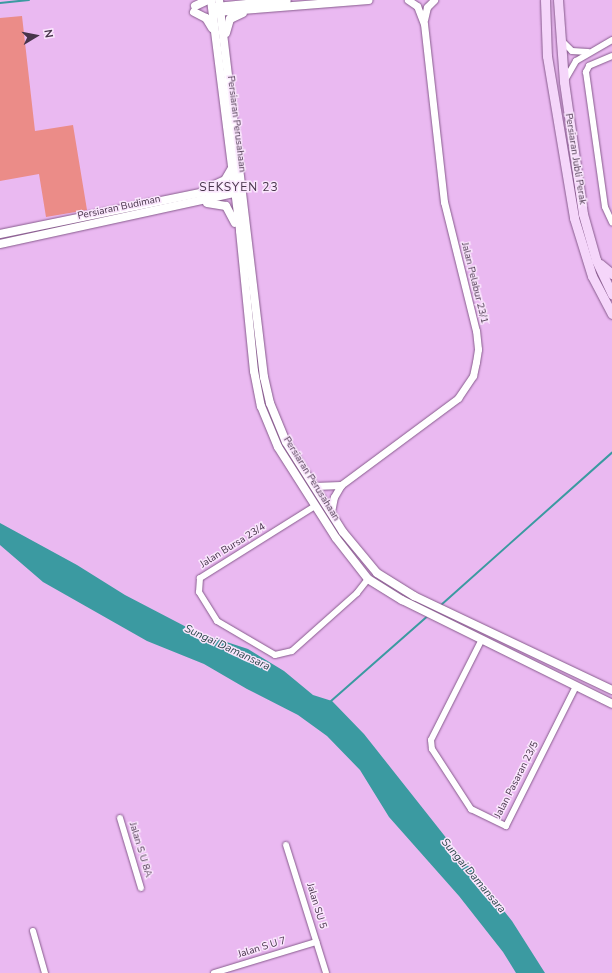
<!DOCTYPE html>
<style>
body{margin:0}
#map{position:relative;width:612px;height:973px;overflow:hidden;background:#eab9f1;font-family:"Nunito Sans",sans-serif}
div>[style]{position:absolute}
.green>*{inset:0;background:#eb8c88}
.water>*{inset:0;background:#3b9aa1}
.stream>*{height:1.5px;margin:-0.75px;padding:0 0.75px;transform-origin:0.75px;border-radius:0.75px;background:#3b9aa1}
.roads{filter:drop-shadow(0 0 1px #875b8d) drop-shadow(0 0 1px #875b8d)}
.minor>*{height:6px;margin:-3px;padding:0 3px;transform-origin:3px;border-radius:3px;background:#fff}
.tertiary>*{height:7px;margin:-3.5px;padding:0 3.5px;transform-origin:3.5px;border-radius:3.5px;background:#fff}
.secondary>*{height:8px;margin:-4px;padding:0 4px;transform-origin:4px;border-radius:4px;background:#fff}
.primary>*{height:9px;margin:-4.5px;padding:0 4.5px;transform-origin:4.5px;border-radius:4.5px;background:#f5d6fa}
span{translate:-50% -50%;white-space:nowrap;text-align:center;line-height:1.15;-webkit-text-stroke:3px #fae6fd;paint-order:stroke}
.street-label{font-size:10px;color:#47344a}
.water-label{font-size:11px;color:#2b484a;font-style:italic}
.quarter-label{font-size:12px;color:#47344a;letter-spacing:1px}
.north{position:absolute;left:16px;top:16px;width:40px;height:40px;-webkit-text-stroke:3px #fae6fd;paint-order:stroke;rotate:80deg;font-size:11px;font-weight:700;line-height:16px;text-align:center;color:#47344a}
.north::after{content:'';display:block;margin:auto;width:14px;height:18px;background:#47344a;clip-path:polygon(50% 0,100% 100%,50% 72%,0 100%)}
</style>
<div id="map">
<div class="green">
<div style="clip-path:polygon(22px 16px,35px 131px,73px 125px,87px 210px,46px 217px,39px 174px,0 181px,0 18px)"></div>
</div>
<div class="water">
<div style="clip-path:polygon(0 523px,77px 565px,125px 595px,196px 632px,248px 649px,284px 671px,313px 695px,332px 701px,364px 734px,512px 921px,545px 973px,516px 973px,503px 952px,459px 896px,389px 817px,360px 770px,327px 736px,298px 715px,247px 689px,204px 664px,147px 641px,43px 582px,0 545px)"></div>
</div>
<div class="stream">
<div style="left:0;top:3px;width:29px;rotate:-6deg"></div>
<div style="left:440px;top:606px;width:230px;rotate:-41.7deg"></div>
<div style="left:330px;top:702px;width:130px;rotate:-41.3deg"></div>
</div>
<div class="roads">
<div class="minor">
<div style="left:562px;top:41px;width:14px;rotate:45deg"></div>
<div style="left:572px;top:51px;width:16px;rotate:4deg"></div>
<div style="left:612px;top:56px;width:25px;rotate:157deg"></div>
<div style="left:589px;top:66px;width:7px;rotate:117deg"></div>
<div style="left:586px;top:72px;width:136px;rotate:82deg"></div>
<div style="left:605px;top:207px;width:17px;rotate:65deg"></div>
<div style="left:565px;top:80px;width:22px;rotate:-60deg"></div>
<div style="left:576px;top:61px;width:42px;rotate:-30.3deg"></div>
<div style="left:315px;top:506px;width:136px;rotate:147.9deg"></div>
<div style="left:200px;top:578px;width:14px;rotate:94deg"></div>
<div style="left:199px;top:592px;width:34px;rotate:58deg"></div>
<div style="left:217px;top:621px;width:67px;rotate:30.4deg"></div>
<div style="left:275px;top:655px;width:17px;rotate:-13deg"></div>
<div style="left:292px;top:651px;width:87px;rotate:-41.7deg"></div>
<div style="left:357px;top:593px;width:18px;rotate:-52deg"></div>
<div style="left:482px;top:639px;width:113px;rotate:116.8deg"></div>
<div style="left:431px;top:740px;width:9px;rotate:84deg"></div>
<div style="left:432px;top:749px;width:72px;rotate:57deg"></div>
<div style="left:471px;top:809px;width:39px;rotate:26deg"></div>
<div style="left:506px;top:826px;width:157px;rotate:-63.4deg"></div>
<div style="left:120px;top:818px;width:73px;rotate:73.3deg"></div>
<div style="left:286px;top:845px;width:134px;rotate:72.6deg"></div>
<div style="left:33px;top:931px;width:44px;rotate:74.1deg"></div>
<div style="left:214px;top:973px;width:107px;rotate:-16.9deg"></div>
</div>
<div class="tertiary">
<div style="left:424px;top:20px;width:13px;rotate:-77deg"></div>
<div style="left:427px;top:7px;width:10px;rotate:-45deg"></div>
<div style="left:314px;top:486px;width:27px;rotate:-2deg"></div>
<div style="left:331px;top:512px;width:15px;rotate:-79deg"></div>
<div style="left:334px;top:497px;width:14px;rotate:-60deg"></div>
<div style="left:341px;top:485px;width:146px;rotate:-36.6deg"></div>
<div style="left:458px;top:398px;width:27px;rotate:-56deg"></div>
<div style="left:473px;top:376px;width:14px;rotate:-78deg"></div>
<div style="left:476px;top:362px;width:13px;rotate:-81deg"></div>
<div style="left:478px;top:349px;width:18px;rotate:-96deg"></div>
<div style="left:476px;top:331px;width:133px;rotate:-103.9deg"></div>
<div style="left:444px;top:202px;width:179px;rotate:-96.4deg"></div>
<div style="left:424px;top:24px;width:19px;rotate:-111deg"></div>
<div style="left:417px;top:6px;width:11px;rotate:-146deg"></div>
</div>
<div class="secondary">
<div style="left:211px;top:0;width:233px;rotate:82.8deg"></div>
<div style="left:240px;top:231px;width:141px;rotate:84.3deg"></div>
<div style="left:254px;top:371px;width:36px;rotate:79deg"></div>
<div style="left:261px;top:406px;width:44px;rotate:67.5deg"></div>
<div style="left:278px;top:447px;width:108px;rotate:57.5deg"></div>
<div style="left:336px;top:538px;width:52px;rotate:52deg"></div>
<div style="left:368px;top:579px;width:40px;rotate:32deg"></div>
<div style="left:402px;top:600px;width:234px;rotate:26.3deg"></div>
<div style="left:219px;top:0;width:380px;rotate:83.2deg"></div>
<div style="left:264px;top:377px;width:27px;rotate:77deg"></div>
<div style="left:270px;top:403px;width:42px;rotate:67.7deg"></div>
<div style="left:286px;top:442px;width:107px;rotate:57.7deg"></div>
<div style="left:343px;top:532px;width:53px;rotate:50.3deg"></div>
<div style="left:377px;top:573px;width:44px;rotate:31.9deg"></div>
<div style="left:414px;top:596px;width:219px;rotate:25.4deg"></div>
<div style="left:195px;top:6px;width:14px;rotate:-25deg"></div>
<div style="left:216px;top:7px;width:71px;rotate:-5.6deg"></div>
<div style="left:194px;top:12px;width:13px;rotate:27deg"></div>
<div style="left:206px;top:18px;width:12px;rotate:59deg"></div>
<div style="left:217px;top:12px;width:152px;rotate:-4.5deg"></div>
<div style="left:226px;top:33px;width:15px;rotate:-74deg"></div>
<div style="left:230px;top:19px;width:14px;rotate:-25deg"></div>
<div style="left:210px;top:187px;width:17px;rotate:-25deg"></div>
<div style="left:225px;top:180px;width:14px;rotate:-60deg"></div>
<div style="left:207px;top:203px;width:19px;rotate:9deg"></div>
<div style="left:226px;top:206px;width:19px;rotate:62deg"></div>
<div style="left:0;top:234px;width:243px;rotate:-11.6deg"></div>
<div style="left:0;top:244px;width:245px;rotate:-12.3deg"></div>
</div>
<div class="primary">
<div style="left:545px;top:0;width:56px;rotate:88deg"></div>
<div style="left:547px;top:56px;width:164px;rotate:80.5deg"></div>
<div style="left:574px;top:218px;width:61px;rotate:72.8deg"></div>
<div style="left:592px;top:276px;width:43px;rotate:62.2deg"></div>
<div style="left:558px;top:0;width:82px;rotate:85.8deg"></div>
<div style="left:564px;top:82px;width:133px;rotate:81.8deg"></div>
<div style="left:583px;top:214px;width:48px;rotate:74.2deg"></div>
<div style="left:596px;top:260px;width:38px;rotate:65deg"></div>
<div style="left:600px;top:264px;width:16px;rotate:40deg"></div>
</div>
</div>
<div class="street-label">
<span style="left:236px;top:124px;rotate:83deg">Persiaran Perusahaan</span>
<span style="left:575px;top:159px;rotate:81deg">Persiaran Jubli Perak</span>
<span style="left:119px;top:208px;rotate:-12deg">Persiaran Budiman</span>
<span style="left:474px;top:283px;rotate:76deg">Jalan Pelabur 23/1</span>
<span style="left:311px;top:479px;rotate:58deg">Persiaran Perusahaan</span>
<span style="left:233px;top:546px;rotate:-32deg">Jalan Bursa 23/4</span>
<span style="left:517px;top:780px;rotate:-63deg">Jalan Pasaran 23/5</span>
<span style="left:140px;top:850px;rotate:73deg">Jalan S U 8A</span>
<span style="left:316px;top:906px;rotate:73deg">Jalan SU 5</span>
<span style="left:262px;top:948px;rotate:-17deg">Jalan S U 7</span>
</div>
<div class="water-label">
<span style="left:227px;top:648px;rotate:25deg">Sungai Damansara</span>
<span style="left:473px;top:876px;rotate:50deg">Sungai Damansara</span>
</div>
<div class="quarter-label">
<span style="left:239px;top:188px">SEKSYEN 23</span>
</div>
<div class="north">N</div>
</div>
